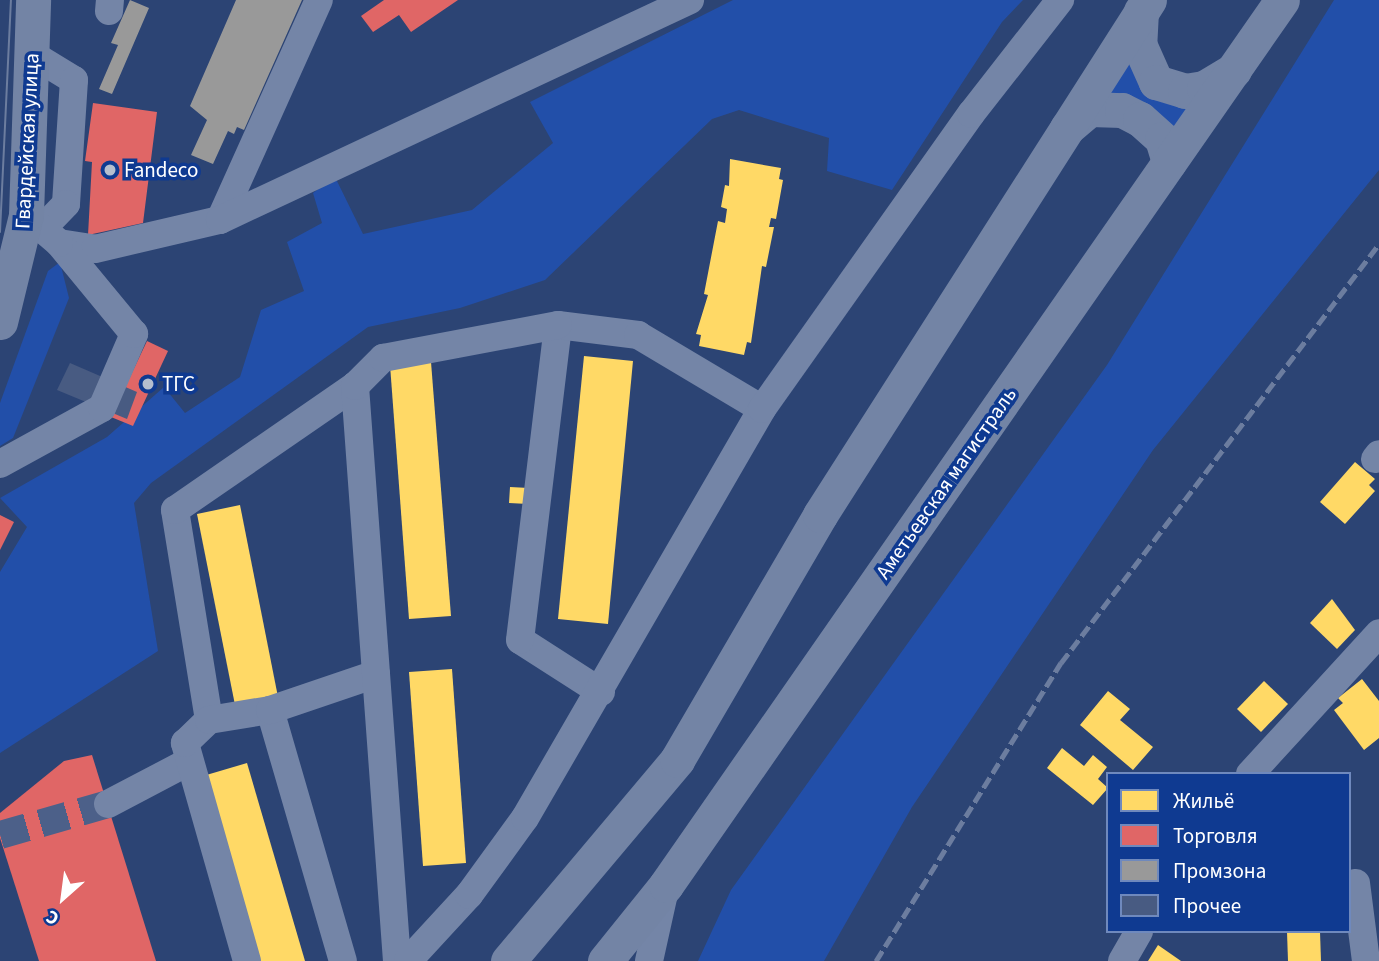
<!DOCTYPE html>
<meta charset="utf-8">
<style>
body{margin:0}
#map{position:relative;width:1379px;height:961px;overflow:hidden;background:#2c4474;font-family:"Source Sans 3",sans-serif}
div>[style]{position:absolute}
.green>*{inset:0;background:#224fa9}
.homes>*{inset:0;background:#ffd966}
.shops>*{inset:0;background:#e06666}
.industry>*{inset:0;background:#999}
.building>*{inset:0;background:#485b82}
.minor-tunnel>*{height:28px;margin-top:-14px;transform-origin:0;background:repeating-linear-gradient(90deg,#4c6089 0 28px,transparent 0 42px)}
.minor>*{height:28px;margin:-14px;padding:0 14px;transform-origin:14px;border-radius:14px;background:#7485a7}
.major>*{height:35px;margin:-17.5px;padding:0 17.5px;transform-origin:17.5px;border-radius:17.5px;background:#7384a5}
.tram>*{height:2px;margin:-1px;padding:0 1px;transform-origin:1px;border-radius:1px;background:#6c7d9f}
.rail>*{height:5px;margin-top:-2.5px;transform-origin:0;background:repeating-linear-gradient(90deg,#6c7d9f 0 12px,transparent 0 17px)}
.dots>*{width:19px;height:19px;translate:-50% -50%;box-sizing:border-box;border:4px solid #0f3a91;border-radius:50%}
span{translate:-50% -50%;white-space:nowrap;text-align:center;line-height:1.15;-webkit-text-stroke:7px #0f3a91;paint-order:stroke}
.street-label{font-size:21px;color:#fff}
.poi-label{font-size:21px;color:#fff}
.left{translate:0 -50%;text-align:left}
.legend{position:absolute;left:1106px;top:772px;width:245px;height:161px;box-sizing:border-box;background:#0f3a91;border:2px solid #6f89bd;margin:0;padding:9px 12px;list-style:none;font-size:21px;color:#fff}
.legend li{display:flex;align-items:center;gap:14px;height:35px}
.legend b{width:35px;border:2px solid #6f89bd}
.north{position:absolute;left:28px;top:863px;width:70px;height:70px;-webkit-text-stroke:5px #0f3a91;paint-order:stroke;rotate:208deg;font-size:19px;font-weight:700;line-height:28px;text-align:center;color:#fff}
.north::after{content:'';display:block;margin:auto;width:24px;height:32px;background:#fff;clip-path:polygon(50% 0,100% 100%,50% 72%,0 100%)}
</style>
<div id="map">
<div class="green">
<div style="clip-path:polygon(733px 0,1023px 0,1002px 22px,892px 190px,827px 171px,829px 138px,739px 110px,712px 119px,545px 280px,460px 308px,368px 327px,151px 483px,134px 503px,158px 651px,0 753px,0 572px,27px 527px,0 498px,107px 437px,164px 387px,185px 413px,240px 377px,261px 310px,304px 291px,287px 242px,322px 223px,313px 193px,335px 177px,363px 234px,472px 210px,553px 143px,530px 102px)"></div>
<div style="clip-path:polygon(1334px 0,1379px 0,1379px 170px,1153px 450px,912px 807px,824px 961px,698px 961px,731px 890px,1107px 365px)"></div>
<div style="clip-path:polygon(1133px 57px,1194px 103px,1172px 136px,1107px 98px)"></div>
<div style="clip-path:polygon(60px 262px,69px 298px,13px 438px,0 446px,0 403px,48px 271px)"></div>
</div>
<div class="homes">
<div style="clip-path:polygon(730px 159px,781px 168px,779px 179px,783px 180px,776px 219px,771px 218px,769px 227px,774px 227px,766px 267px,762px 266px,751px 343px,747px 342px,744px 355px,699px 346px,701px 335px,696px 334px,708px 295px,704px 294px,718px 221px,725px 223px,727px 209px,721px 207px,725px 185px,729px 186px)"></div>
<div style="clip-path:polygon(584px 356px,633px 361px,608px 624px,558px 619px)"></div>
<div style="clip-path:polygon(431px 362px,451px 616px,409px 619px,390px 365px)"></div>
<div style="clip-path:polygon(1355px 462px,1375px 479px,1369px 485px,1375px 491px,1345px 524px,1320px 502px)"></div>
<div style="clip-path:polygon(510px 487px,529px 488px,528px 504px,509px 503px)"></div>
<div style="clip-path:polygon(240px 505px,278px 697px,235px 705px,197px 514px)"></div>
<div style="clip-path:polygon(1332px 599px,1355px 630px,1337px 649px,1310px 623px)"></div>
<div style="clip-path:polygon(452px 669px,466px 863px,423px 866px,409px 672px)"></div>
<div style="clip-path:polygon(1362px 679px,1379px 701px,1379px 738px,1364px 750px,1334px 710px,1343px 703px,1338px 698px)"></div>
<div style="clip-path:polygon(1264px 681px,1288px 704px,1261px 732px,1237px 709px)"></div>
<div style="clip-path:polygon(1108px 691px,1130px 709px,1120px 720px,1153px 747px,1133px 770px,1080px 725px)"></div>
<div style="clip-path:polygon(1062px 748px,1084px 766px,1093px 755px,1107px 767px,1098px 779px,1108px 788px,1093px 805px,1047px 768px)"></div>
<div style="clip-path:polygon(247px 763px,305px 961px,259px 961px,203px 776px)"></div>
<div style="clip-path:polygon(1287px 932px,1320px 932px,1321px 961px,1288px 961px)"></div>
<div style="clip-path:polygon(1158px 945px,1181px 961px,1148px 961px)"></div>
</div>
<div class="shops">
<div style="clip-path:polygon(384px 0,458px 0,411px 32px,399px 15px,373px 32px,361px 16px)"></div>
<div style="clip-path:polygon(93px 103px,157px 112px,143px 223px,88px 235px,92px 162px,85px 161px)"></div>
<div style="clip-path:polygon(147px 341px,168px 351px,133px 426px,111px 417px)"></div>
<div style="clip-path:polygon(0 515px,14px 522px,0 550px)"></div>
<div style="clip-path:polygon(92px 755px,156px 961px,39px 961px,0 838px,0 813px,64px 761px)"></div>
</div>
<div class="industry">
<div style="clip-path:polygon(130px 0,149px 8px,112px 94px,99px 89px,118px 45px,111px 43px)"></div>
<div style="clip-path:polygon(236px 0,302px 0,244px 130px,237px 127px,234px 134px,228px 131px,213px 164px,191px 155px,207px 120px,190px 106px)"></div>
</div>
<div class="building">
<div style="clip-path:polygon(70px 363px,137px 392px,127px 419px,57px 390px)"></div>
</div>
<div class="minor-tunnel">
<div style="left:0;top:835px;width:112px;rotate:-16deg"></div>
</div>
<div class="minor">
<div style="left:109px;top:11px;width:11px;rotate:-85deg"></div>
<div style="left:33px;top:55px;width:48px;rotate:31.4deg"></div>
<div style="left:74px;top:80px;width:124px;rotate:93.7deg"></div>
<div style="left:66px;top:204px;width:35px;rotate:134deg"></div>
<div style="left:220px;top:220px;width:241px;rotate:-65.8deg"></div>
<div style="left:59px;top:243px;width:36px;rotate:9deg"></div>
<div style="left:95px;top:249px;width:128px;rotate:-13.1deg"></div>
<div style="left:220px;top:220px;width:519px;rotate:-25.08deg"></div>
<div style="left:1375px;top:459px;width:6px;rotate:-51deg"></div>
<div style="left:0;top:464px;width:116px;rotate:-28.8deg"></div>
<div style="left:102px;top:408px;width:81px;rotate:-66.6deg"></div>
<div style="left:134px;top:334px;width:118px;rotate:-129.5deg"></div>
<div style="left:59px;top:243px;width:43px;rotate:-139.7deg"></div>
<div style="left:601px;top:692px;width:96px;rotate:-147.3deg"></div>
<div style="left:520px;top:640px;width:317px;rotate:-83.1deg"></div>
<div style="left:558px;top:325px;width:81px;rotate:7.1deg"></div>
<div style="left:638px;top:335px;width:144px;rotate:30.8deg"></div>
<div style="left:270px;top:710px;width:261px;rotate:73.8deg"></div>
<div style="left:209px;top:720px;width:213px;rotate:-99.2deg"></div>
<div style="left:175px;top:510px;width:219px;rotate:-34.6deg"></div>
<div style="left:1250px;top:774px;width:191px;rotate:-47.5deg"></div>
<div style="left:108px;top:804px;width:90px;rotate:-27.7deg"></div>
<div style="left:1356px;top:883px;width:79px;rotate:82.7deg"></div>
<div style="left:247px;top:961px;width:227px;rotate:-105.9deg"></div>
<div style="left:185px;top:743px;width:33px;rotate:-44deg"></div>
<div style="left:209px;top:720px;width:62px;rotate:-9.3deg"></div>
<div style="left:270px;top:710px;width:112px;rotate:-18.8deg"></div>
<div style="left:397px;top:961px;width:577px;rotate:-94.18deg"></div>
<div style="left:355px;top:386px;width:40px;rotate:-45deg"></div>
<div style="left:383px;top:358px;width:178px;rotate:-10.7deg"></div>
<div style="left:408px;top:961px;width:90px;rotate:-47.3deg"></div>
<div style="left:469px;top:895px;width:95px;rotate:-54deg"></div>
<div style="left:525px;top:818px;width:473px;rotate:-59.9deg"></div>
<div style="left:762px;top:409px;width:362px;rotate:-54.7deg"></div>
<div style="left:971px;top:114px;width:145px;rotate:-52deg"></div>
<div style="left:649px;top:961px;width:74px;rotate:-77.5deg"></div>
<div style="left:1122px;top:961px;width:34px;rotate:-60deg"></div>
</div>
<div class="major">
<div style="left:1141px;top:11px;width:33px;rotate:93deg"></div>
<div style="left:1139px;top:44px;width:42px;rotate:65.9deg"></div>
<div style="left:1156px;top:82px;width:30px;rotate:17deg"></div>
<div style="left:1185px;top:91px;width:19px;rotate:-9deg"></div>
<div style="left:1204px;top:88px;width:35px;rotate:-31deg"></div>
<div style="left:1067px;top:128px;width:30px;rotate:-40deg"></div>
<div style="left:1090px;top:109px;width:32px;rotate:2deg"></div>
<div style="left:1122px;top:110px;width:20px;rotate:27deg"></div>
<div style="left:1140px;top:119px;width:30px;rotate:42deg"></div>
<div style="left:1162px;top:139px;width:24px;rotate:73deg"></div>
<div style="left:0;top:322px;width:110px;rotate:-76.3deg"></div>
<div style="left:26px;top:215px;width:215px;rotate:-88.1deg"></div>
<div style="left:508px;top:961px;width:263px;rotate:-49.9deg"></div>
<div style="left:677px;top:760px;width:284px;rotate:-59.7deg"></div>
<div style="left:820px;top:515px;width:611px;rotate:-57.43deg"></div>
<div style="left:605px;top:961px;width:97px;rotate:-51.2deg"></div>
<div style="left:666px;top:885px;width:1078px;rotate:-55.16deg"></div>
</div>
<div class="tram">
<div style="left:0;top:232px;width:232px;rotate:-87.3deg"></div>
</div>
<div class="rail">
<div style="left:876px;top:961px;width:351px;rotate:-58.2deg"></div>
<div style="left:1061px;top:663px;width:526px;rotate:-52.8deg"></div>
</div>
<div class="dots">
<div style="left:110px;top:170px;background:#b5bece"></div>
<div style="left:148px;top:384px;background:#b5bece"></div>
</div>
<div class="street-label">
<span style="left:27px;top:141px;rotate:-87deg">Гвардейская улица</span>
<span style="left:946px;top:483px;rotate:-55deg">Аметьевская магистраль</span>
</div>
<div class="poi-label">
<span class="left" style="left:124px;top:170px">Fandeco</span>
<span class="left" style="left:162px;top:384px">ТГС</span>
</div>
<ul class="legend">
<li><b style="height:19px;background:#ffd966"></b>Жильё</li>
<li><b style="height:19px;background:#e06666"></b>Торговля</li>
<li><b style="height:19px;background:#999"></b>Промзона</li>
<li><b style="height:19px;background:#485b82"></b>Прочее</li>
</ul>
<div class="north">С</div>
</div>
